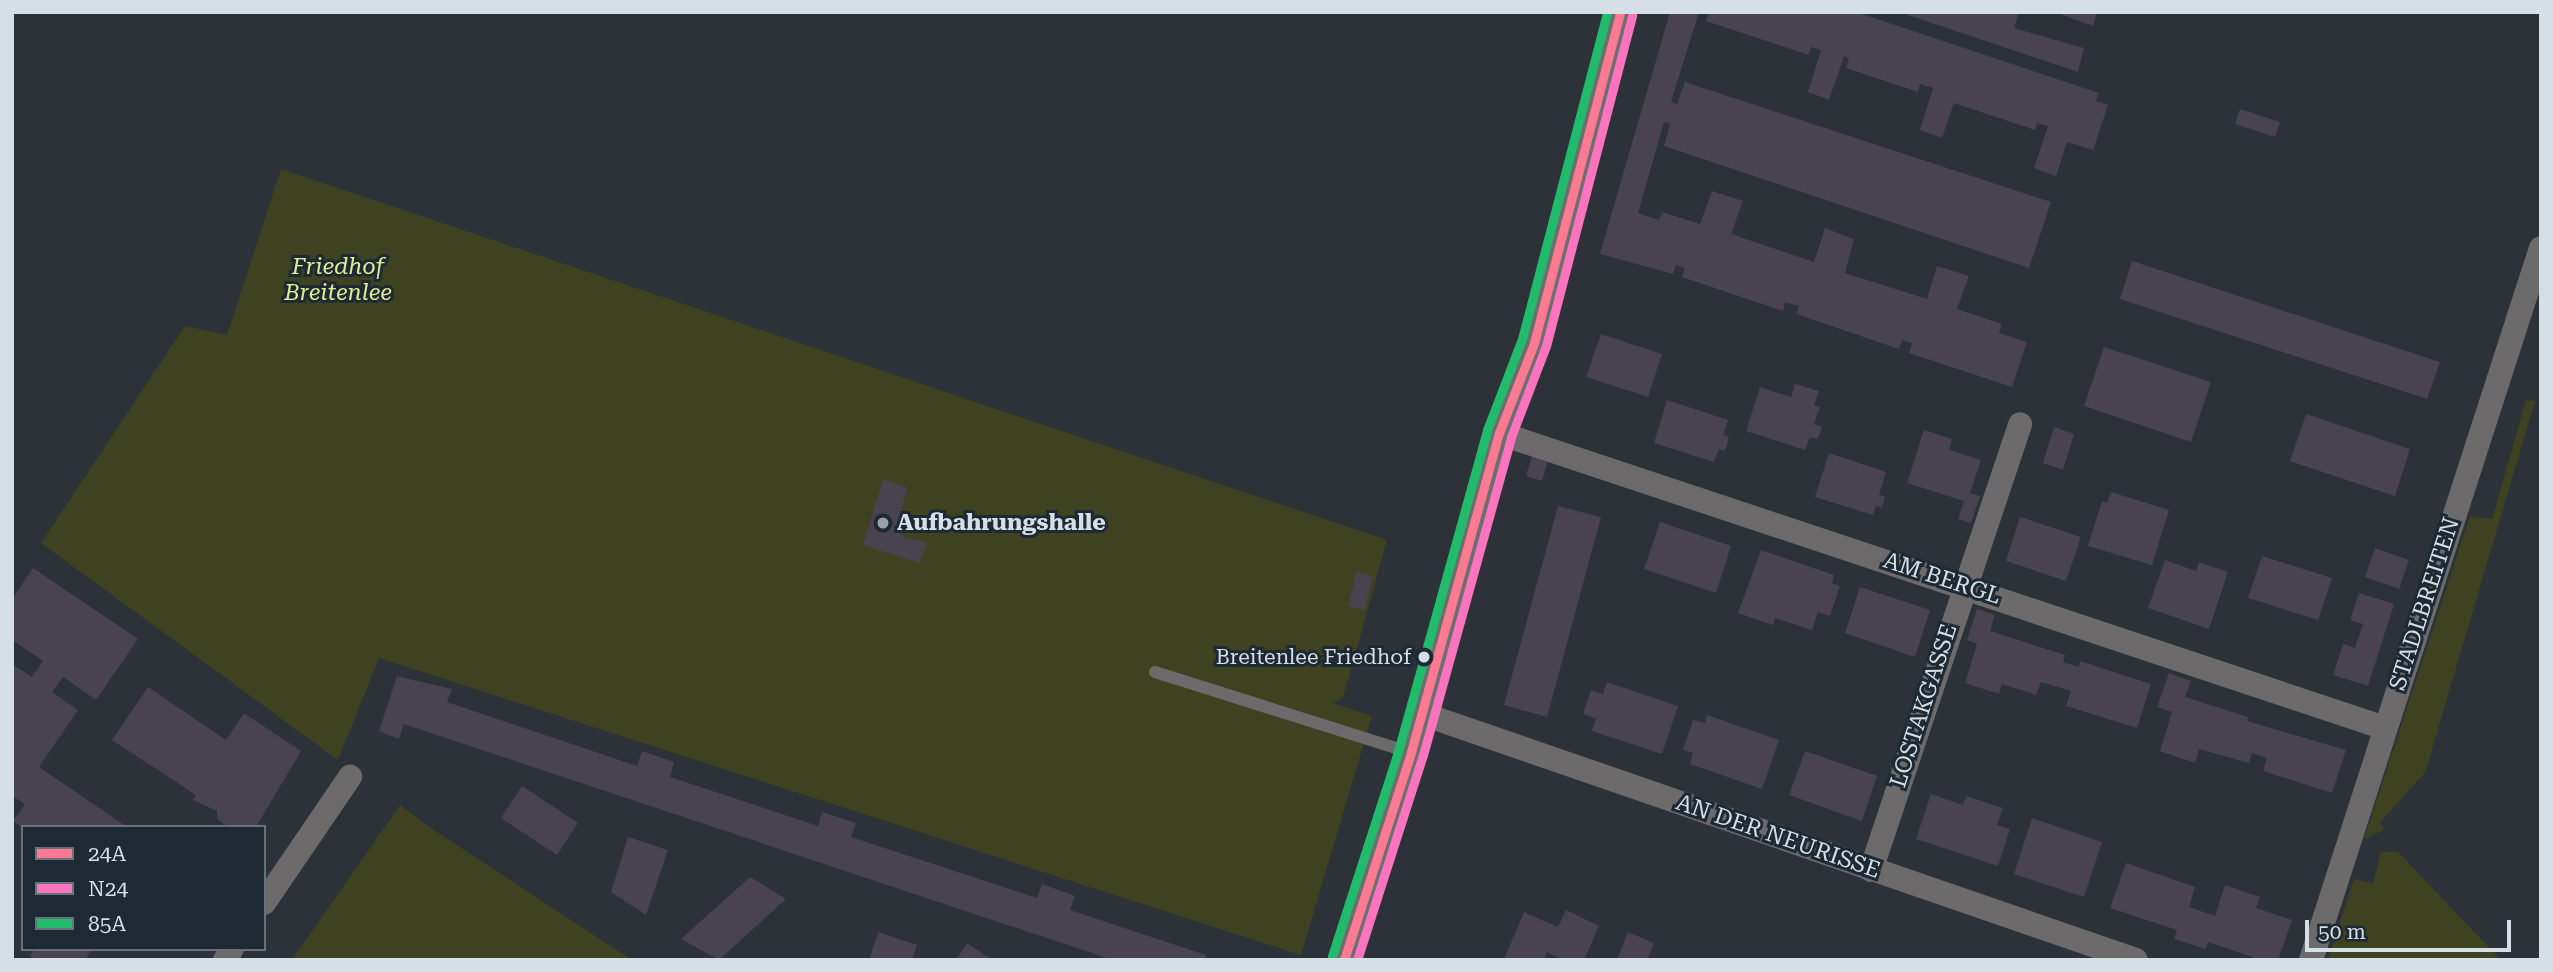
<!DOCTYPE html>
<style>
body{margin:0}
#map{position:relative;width:2553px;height:972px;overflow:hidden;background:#2c3238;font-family:"Roboto Serif",serif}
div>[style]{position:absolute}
.green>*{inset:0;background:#3f4221}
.building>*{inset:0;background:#48434e}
.lane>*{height:12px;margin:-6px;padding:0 6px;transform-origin:6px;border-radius:6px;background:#6c6a6b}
.street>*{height:24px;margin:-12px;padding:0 12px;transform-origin:12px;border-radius:12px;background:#6c6a6b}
.secondary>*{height:33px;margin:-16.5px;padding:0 16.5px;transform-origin:16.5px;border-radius:16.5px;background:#6d6e6e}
.bus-1>*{height:9px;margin:-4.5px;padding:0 4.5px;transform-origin:4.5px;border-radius:4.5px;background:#fe7a93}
.bus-2>*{height:9px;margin:-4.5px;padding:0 4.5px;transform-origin:4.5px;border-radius:4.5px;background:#fc73be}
.bus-3>*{height:9px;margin:-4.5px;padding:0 4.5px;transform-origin:4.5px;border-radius:4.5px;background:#20bc6c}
.dots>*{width:19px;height:19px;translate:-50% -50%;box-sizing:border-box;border:4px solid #1d2933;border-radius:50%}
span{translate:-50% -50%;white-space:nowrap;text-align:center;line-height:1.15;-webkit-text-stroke:6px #1d2933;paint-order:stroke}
.bus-label{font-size:21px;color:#d7dfe6}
.right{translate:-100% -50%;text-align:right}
.park-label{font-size:23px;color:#e4eb95;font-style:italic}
.poi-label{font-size:23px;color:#d7dfe6;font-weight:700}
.left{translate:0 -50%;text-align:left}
.street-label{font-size:23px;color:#d7dfe6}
.frame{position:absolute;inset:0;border:14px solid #d7dfe6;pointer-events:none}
.legend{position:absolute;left:21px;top:825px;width:245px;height:126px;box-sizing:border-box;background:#1d2933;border:2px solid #67727b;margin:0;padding:9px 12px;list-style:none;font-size:21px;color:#d7dfe6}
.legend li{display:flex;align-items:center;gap:14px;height:35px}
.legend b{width:35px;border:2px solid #67727b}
.scale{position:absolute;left:2305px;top:920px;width:206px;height:32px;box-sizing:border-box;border:4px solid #d7dfe6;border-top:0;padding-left:9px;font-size:21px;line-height:24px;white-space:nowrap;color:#d7dfe6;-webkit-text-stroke:5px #1d2933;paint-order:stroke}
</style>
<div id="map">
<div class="green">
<div style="clip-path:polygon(281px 169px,1387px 540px,1343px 698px,1332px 703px,1372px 716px,1301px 955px,379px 658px,338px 760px,41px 543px,185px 326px,227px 335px)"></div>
<div style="clip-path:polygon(2526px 400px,2535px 401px,2425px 773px,2380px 822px,2384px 830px,2364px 839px,2470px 516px,2492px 519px)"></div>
<div style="clip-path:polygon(400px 805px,432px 829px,632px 960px,292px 960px)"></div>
<div style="clip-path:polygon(2381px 852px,2398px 852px,2501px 960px,2328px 960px,2354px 879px,2373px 884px)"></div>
</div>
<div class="building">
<div style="clip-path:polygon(1670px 12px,1699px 12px,1671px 102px,1677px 104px,1685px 82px,2051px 202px,2029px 268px,1664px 146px,1670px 124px,1664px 122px,1638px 213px,1659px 220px,1662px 212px,1700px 224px,1712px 191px,1743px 201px,1731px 234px,1814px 262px,1825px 228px,1854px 239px,1845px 273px,1927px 299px,1937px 266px,1969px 276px,1957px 309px,2002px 324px,1999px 333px,2027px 342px,2012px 387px,1909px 353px,1912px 343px,1902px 340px,1899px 349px,1796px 314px,1799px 306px,1785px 302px,1783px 311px,1682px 277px,1685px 268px,1676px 265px,1673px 274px,1600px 254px)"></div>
<div style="clip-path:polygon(1709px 12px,1856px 12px,2099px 93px,2096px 101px,2108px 105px,2093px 150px,2067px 142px,2056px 176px,2034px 168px,2048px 126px,2037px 123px,2035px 130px,1954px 103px,1942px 138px,1920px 130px,1933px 88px,1920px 84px,1918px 92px,1846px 68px,1849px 58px,1844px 56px,1829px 100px,1808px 92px,1821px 50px,1811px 47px,1809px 55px,1706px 21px)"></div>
<div style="clip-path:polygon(1899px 12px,2019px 12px,2014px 28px,2084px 48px,2078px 72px)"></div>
<div style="clip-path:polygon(2055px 12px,2097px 12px,2093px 26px)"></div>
<div style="clip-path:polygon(2240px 109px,2280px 122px,2275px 137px,2235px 124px)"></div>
<div style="clip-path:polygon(2132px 261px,2440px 362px,2427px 399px,2120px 299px)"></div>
<div style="clip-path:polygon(1601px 334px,1662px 354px,1648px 397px,1586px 377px)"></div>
<div style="clip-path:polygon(2104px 347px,2211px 382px,2191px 442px,2084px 406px)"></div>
<div style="clip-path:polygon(1795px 384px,1819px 391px,1814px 405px,1820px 407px,1814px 424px,1822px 427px,1818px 439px,1810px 437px,1805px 450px,1746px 431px,1760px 387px,1791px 397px)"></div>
<div style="clip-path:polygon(1667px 400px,1728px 420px,1723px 435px,1729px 437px,1725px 451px,1719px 449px,1714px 462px,1654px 443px)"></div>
<div style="clip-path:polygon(2306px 414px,2410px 449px,2395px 496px,2290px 461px)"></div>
<div style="clip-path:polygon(2054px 427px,2074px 434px,2063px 470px,2043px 463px)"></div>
<div style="clip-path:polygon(1924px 430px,1952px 439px,1949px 450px,1981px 460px,1970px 493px,1980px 496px,1971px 523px,1958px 519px,1964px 501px,1907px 483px)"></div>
<div style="clip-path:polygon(1829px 453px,1886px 472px,1879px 495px,1885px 497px,1882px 508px,1876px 506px,1873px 515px,1815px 497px)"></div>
<div style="clip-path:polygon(1532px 456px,1548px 461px,1542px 481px,1526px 476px)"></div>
<div style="clip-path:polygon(883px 480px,907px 487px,897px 526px,904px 538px,927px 542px,920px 563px,863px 545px)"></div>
<div style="clip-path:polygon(2111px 492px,2169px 510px,2152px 565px,2088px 546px,2102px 501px,2107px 503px)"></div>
<div style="clip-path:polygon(1558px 506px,1601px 517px,1547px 717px,1504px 705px)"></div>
<div style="clip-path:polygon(2020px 517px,2081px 537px,2066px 581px,2006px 561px)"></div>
<div style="clip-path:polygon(1660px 522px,1731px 546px,1716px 593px,1644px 569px)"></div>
<div style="clip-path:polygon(2375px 548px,2409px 560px,2399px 589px,2365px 577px)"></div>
<div style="clip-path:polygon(1761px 550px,1834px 575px,1832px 583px,1840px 586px,1830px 616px,1818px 612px,1812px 630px,1775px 618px,1773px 625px,1738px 613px)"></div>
<div style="clip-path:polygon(2262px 556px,2332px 578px,2318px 620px,2248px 598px)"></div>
<div style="clip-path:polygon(2165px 560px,2196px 571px,2199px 562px,2228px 572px,2209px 629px,2148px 608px)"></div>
<div style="clip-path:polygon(33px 568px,138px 639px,96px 700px,63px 677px,52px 692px,78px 710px,39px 767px,127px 827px,23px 828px,13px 821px,25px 804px,12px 796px,12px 664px,32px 677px,43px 661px,12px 640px,12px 599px)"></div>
<div style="clip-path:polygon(1357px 572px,1373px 576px,1364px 610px,1348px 606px)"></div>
<div style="clip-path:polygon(1860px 587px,1930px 610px,1915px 657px,1845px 633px)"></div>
<div style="clip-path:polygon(2359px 593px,2394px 604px,2368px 686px,2333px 675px,2343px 644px,2355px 648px,2363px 624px,2350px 620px)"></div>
<div style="clip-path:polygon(1977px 609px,1995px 615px,1990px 631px,2065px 655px,2063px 662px,2079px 667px,2080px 661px,2151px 684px,2137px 728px,2066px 706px,2071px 691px,2041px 682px,2036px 695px,2002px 684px,1999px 694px,1965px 683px,1977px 644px,1967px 640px)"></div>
<div style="clip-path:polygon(2169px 673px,2191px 681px,2185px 697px,2248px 717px,2247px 721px,2346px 750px,2332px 793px,2263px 771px,2267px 758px,2252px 753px,2249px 763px,2199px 749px,2195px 763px,2160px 751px,2172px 712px,2157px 707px)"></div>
<div style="clip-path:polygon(397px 676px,452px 689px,447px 702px,637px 766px,642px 751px,674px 762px,670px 777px,818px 826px,822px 812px,856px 823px,851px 837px,1037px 898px,1042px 884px,1075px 896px,1070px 910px,1206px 955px,1205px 960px,1113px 960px,404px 724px,399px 739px,379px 731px)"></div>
<div style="clip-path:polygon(1607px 682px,1678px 706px,1662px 754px,1592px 731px,1596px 718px,1583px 714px,1591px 690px,1603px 694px)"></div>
<div style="clip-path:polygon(148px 687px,226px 740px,244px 713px,301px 751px,256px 827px,228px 827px,217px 819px,217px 811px,193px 800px,196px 795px,112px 740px)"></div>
<div style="clip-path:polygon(1707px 715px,1779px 740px,1762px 789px,1690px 764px,1693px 753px,1683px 750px,1693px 720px,1705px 723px)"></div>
<div style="clip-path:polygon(1805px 751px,1877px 776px,1862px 821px,1789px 795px)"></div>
<div style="clip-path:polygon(522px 786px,578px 823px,557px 855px,501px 818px)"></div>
<div style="clip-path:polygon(1931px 794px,1963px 805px,1966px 796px,2003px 808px,1997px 825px,2010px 829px,1998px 866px,1916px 839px)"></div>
<div style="clip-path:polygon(2032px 818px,2102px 842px,2084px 897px,2014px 874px)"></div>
<div style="clip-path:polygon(628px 837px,668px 850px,646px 915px,611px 892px)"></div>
<div style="clip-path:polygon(2126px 863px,2195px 887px,2189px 907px,2215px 916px,2225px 885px,2260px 897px,2256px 908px,2292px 920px,2278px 960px,2261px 960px,2208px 942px,2206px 949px,2174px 939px,2177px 930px,2110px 908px)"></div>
<div style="clip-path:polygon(750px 877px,786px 899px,719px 960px,681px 939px)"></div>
<div style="clip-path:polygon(1566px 910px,1599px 926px,1584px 960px,1563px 960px,1547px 952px,1544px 960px,1504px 959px,1524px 912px,1558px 927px)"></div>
<div style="clip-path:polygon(878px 932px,917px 945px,912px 960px,869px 960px)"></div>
<div style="clip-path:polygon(1628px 932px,1654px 943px,1647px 960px,1617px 960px)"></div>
<div style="clip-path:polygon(967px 943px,993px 960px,956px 960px)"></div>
<div style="clip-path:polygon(34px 949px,92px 949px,85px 960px,36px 960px,30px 956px)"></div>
</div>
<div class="lane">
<div style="left:1155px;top:672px;width:265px;rotate:17.5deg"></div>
</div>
<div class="street">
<div style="left:1499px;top:433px;width:934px;rotate:18.42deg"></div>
<div style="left:1420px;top:713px;width:757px;rotate:19.03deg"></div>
<div style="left:1871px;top:870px;width:470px;rotate:-71.5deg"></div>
<div style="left:264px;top:903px;width:153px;rotate:-55.7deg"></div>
<div style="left:225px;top:960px;width:13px;rotate:-58deg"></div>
<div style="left:2311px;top:960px;width:748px;rotate:-72.1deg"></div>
</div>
<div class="secondary">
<div style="left:1344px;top:960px;width:219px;rotate:-72.1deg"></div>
<div style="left:1411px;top:752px;width:331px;rotate:-74.6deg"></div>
<div style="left:1499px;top:433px;width:97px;rotate:-68.7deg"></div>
<div style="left:1534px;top:343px;width:342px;rotate:-75.4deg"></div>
</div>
<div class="bus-1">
<div style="left:1344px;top:960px;width:219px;rotate:-72.1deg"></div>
<div style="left:1411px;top:752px;width:331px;rotate:-74.6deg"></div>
<div style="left:1499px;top:433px;width:97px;rotate:-68.7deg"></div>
<div style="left:1534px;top:343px;width:342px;rotate:-75.4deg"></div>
</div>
<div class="bus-2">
<div style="left:1357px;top:960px;width:215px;rotate:-72.2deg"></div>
<div style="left:1423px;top:755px;width:330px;rotate:-74.5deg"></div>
<div style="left:1511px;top:437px;width:97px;rotate:-69deg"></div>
<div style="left:1546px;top:346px;width:342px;rotate:-75.4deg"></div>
</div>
<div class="bus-3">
<div style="left:1332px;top:956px;width:219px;rotate:-72.1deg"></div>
<div style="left:1399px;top:748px;width:330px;rotate:-74.5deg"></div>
<div style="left:1487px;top:430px;width:97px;rotate:-69deg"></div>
<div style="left:1522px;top:339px;width:338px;rotate:-75.4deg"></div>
</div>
<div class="dots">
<div style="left:883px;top:523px;background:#9ba2a9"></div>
<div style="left:1424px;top:657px;background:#d7dfe6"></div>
</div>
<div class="bus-label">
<span class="right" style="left:1411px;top:657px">Breitenlee Friedhof</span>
</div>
<div class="park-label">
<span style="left:338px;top:280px">Friedhof<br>Breitenlee</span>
</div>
<div class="poi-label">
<span class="left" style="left:897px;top:523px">Aufbahrungshalle</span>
</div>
<div class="street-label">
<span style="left:1942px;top:579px;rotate:18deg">AM BERGL</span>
<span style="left:2425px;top:604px;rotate:-72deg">STADLBREITEN</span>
<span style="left:1924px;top:706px;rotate:-72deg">LOSTAKGASSE</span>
<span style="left:1778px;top:837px;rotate:19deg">AN DER NEURISSE</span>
</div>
<div class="frame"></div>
<ul class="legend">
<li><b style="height:9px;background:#fe7a93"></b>24A</li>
<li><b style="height:9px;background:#fc73be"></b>N24</li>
<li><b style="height:9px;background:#20bc6c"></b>85A</li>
</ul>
<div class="scale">50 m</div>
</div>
